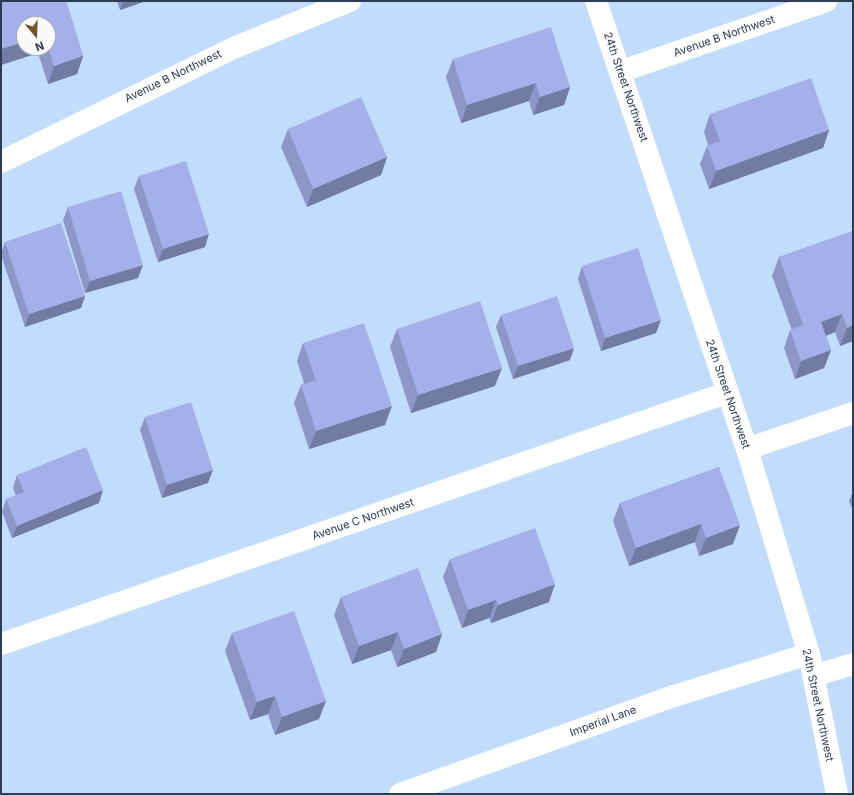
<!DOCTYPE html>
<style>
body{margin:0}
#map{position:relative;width:854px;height:795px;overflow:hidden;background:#c2dcfc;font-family:Inter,sans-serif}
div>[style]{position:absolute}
.minor>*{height:22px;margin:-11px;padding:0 11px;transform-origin:11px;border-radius:11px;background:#fff}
.wall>*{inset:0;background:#8c97c8}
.shaded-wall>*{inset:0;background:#727ba3}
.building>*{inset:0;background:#a3b0e9}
span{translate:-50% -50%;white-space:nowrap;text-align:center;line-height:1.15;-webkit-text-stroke:3px #fafafa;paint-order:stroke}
.street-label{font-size:11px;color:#2c3d53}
.frame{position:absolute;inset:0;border:2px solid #2c3d53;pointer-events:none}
.north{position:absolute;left:16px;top:16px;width:40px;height:40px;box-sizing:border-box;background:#fafafa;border:1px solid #a8aeb7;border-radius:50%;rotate:161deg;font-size:11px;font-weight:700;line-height:16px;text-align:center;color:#2c3d53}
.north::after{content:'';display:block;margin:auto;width:14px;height:18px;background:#74552a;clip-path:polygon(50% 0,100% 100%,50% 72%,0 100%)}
</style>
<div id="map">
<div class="minor">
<div style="left:596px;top:1px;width:473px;rotate:71.4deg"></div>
<div style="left:747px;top:449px;width:214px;rotate:73.2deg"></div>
<div style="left:809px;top:654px;width:143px;rotate:78.7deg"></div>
<div style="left:622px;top:71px;width:216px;rotate:-18.9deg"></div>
<div style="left:1px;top:162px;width:262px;rotate:-26.1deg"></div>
<div style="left:236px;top:47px;width:123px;rotate:-22deg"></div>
<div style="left:747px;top:449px;width:112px;rotate:-18.8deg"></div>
<div style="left:1px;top:644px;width:767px;rotate:-19.1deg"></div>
<div style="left:813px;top:676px;width:42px;rotate:-16.7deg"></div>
<div style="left:400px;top:794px;width:291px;rotate:-19.7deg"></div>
<div style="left:674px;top:696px;width:141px;rotate:-17.3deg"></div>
</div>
<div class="wall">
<div style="clip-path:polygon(evenodd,1px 1px,66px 1px,83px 56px,77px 74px,48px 84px,38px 53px,1px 65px,1px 1px,24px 24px,48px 24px,48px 48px,24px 48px,24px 24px)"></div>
<div style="clip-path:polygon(117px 1px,146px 1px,120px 10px)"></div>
<div style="clip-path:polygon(453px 59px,570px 87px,564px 105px,533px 115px,529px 101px,461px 123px,446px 77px)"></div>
<div style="clip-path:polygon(710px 114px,829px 130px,823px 148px,709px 189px,700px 164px,707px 146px,708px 145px,704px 132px)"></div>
<div style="clip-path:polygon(288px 129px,387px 157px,381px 175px,307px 207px,281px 147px)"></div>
<div style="clip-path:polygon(139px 176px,205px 247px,158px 262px,134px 189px)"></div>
<div style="clip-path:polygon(68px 207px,138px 278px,85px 293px,63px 220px)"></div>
<div style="clip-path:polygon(853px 231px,853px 341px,840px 346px,835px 332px,826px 336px,831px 350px,824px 368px,795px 379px,784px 348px,790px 330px,792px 330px,772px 276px,779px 257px)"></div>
<div style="clip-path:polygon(5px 242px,85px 296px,81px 308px,25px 327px,1px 255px,1px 254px)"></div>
<div style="clip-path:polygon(582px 266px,656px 333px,601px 351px,578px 279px)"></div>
<div style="clip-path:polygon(501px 315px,570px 360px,513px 379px,496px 327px)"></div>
<div style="clip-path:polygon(397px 329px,495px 386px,411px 413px,390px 347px)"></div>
<div style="clip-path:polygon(303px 343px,385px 425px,309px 449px,294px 403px,301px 385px,304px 383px,297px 361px)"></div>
<div style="clip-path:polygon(145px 417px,208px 483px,162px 498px,140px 430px)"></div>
<div style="clip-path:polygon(719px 467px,733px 544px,699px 556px,695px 542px,629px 566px,613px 521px,620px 503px)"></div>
<div style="clip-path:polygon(17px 475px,99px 503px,12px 538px,2px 512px,6px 499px,16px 496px,13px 488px)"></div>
<div style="clip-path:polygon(853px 491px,853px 511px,849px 501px)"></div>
<div style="clip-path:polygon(450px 559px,549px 602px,491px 623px,489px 618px,462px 628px,443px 577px)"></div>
<div style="clip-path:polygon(341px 597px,442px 634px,436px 652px,397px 667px,391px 650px,352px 664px,334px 615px)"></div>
<div style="clip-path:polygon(232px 633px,326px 701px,319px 719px,275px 735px,268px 714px,250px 720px,225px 651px)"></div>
</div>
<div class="shaded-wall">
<div style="clip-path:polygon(123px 1px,146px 1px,120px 10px)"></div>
<div style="clip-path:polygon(24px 42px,24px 48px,40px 48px,38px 53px,1px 65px,1px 49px)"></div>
<div style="clip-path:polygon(83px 56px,77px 74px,48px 84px,54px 66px)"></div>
<div style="clip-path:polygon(536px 83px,529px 101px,461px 123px,467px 105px)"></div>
<div style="clip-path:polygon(570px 87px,564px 105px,533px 115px,540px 97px)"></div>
<div style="clip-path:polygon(829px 130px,823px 148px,709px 189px,716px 171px)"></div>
<div style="clip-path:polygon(387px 157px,381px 175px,307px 207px,313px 189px)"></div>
<div style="clip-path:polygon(209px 234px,205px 247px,158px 262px,163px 249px)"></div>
<div style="clip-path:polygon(143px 265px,138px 278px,85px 293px,90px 281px)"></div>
<div style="clip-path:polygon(85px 296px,81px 308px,25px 327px,29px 314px)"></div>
<div style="clip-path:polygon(842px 314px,835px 332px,815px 340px,821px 322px)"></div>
<div style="clip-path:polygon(661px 320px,656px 333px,601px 351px,605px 338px)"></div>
<div style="clip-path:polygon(853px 325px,853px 341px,840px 346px,847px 328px)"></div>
<div style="clip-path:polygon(574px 348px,570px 360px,513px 379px,518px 366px)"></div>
<div style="clip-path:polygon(831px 350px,824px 368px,795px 379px,801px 361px)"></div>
<div style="clip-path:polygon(502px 368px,495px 386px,411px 413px,418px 395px)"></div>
<div style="clip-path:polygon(392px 406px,385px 425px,309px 449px,316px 431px)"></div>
<div style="clip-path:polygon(213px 470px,208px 483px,162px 498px,167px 485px)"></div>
<div style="clip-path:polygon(103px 490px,99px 503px,12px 538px,17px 526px)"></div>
<div style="clip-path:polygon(701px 524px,695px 542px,629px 566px,636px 548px)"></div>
<div style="clip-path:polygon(740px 525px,733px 544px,699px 556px,706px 538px)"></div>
<div style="clip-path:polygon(555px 584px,549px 602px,491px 623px,498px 605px)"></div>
<div style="clip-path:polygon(496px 600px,489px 618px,462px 628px,468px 610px)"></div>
<div style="clip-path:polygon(398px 632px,391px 650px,352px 664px,359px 646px)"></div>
<div style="clip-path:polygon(442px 634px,436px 652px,397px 667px,404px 649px)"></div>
<div style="clip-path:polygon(275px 696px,268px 714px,250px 720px,257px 702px)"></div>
<div style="clip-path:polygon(326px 701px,319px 719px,275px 735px,282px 717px)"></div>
</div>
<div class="building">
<div style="clip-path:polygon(1px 1px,66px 1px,83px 56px,54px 66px,48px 46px,48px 24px,24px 24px,24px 42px,1px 49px)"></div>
<div style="clip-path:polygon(551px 27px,570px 87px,540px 97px,536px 83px,467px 105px,453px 59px)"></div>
<div style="clip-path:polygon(811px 78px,829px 130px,716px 171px,707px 146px,720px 141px,710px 114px)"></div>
<div style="clip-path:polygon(361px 97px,387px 157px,313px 189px,288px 129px)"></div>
<div style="clip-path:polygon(186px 161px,209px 234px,163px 249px,139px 176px)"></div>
<div style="clip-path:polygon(121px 191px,143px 265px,90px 281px,68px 207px)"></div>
<div style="clip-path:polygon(61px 223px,85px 296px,29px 314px,5px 242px)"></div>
<div style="clip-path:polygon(853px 231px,853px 325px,847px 328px,842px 314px,821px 322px,831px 350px,801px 361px,790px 330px,803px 325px,779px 257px)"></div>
<div style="clip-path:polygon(638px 248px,661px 320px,605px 338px,582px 266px)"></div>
<div style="clip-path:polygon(557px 296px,574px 348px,518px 366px,501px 315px)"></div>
<div style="clip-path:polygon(480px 301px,502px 368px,418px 395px,397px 329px)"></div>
<div style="clip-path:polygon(364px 323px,392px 406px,316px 431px,301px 385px,316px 380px,303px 343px)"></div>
<div style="clip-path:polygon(191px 402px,213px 470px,167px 485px,145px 417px)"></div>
<div style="clip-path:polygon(86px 447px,103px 490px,17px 526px,6px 499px,24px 492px,17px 475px)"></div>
<div style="clip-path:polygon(719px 467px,740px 525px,706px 538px,701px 524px,636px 548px,620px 503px)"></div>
<div style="clip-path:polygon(535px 528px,555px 584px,498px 605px,496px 600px,468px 610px,450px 559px)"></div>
<div style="clip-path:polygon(418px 568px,442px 634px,404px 649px,398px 632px,359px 646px,341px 597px)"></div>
<div style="clip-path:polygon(294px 611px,326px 701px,282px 717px,275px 696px,257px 702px,232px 633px)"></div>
</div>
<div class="street-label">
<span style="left:724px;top:36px;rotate:-19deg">Avenue B Northwest</span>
<span style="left:173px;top:76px;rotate:-26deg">Avenue B Northwest</span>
<span style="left:626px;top:87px;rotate:71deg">24th Street Northwest</span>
<span style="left:728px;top:394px;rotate:71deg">24th Street Northwest</span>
<span style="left:363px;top:519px;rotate:-19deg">Avenue C Northwest</span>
<span style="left:818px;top:705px;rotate:78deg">24th Street Northwest</span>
<span style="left:603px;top:721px;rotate:-20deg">Imperial Lane</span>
</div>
<div class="frame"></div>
<div class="north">N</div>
</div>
